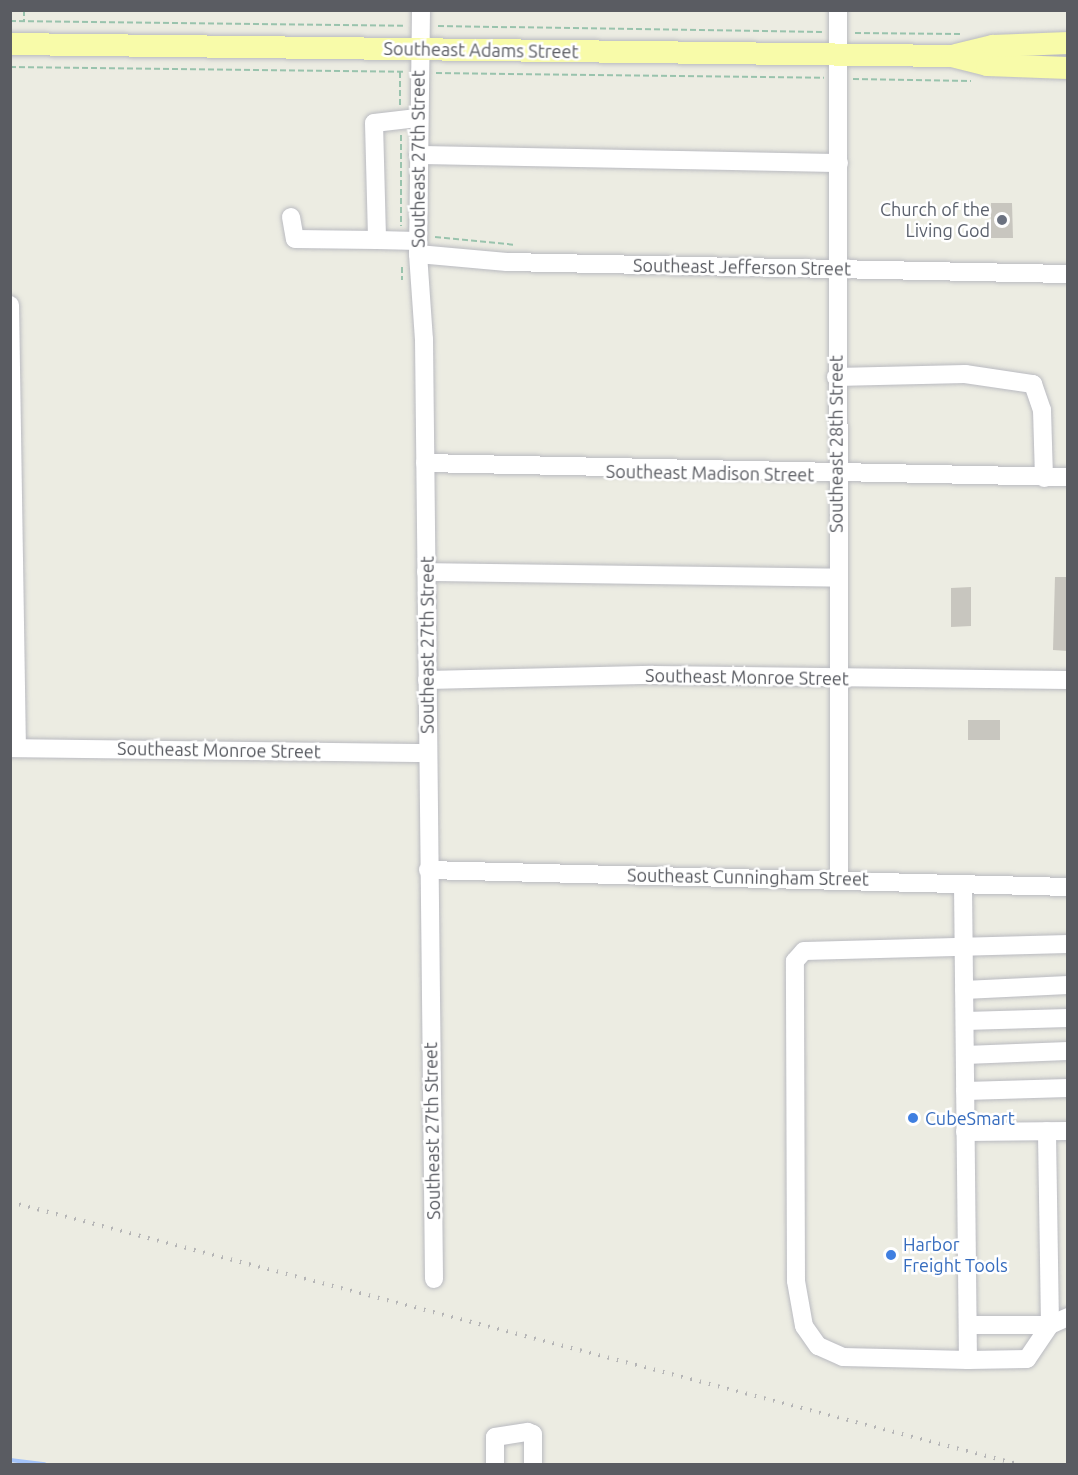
<!DOCTYPE html>
<style>
body{margin:0}
#map{position:relative;width:1078px;height:1475px;overflow:hidden;background:#ecece2;font-family:Ubuntu,sans-serif}
div>[style]{position:absolute}
.stream>*{height:4px;margin:-2px;padding:0 2px;transform-origin:2px;border-radius:2px;background:#a4c4fa}
.building>*{inset:0;background:#c8c6bf}
.path>*{height:2px;margin-top:-1px;transform-origin:0;background:repeating-linear-gradient(90deg,#99c3ad 0 6px,transparent 0 9px)}
.roads{filter:drop-shadow(0 0 2px #b9bac0) drop-shadow(0 0 2px #b9bac0)}
.minor>*{height:18px;margin:-9px;padding:0 9px;transform-origin:9px;border-radius:9px;background:#fff}
.major>*{height:22px;margin:-11px;padding:0 11px;transform-origin:11px;border-radius:11px;background:#f8fba9}
.rail>*{height:4px;margin-top:-2px;transform-origin:0;background:repeating-linear-gradient(90deg,#b5b5b6 0 1.5px,transparent 0 9.5px)}
.dots>*{width:16px;height:16px;translate:-50% -50%;box-sizing:border-box;border:3px solid #fff;border-radius:50%}
span{translate:-50% -50%;white-space:nowrap;text-align:center;line-height:1.15;-webkit-text-stroke:5px #fff;paint-order:stroke}
.street-label{font-size:18px;color:#5a5c62}
.worship-label{font-size:18px;color:#5b616d}
.right{translate:-100% -50%;text-align:right}
.shop-label{font-size:18px;color:#366cbe}
.left{translate:0 -50%;text-align:left}
.frame{position:absolute;inset:0;border:12px solid #5a5c62;pointer-events:none}
</style>
<div id="map">
<div class="stream">
<div style="left:10px;top:1460px;width:35px;rotate:7deg"></div>
</div>
<div class="building">
<div style="clip-path:polygon(991px 203px,1012px 203px,1013px 238px,991px 238px)"></div>
<div style="clip-path:polygon(1055px 577px,1068px 577px,1068px 651px,1053px 650px)"></div>
<div style="clip-path:polygon(971px 587px,971px 626px,951px 627px,951px 588px)"></div>
<div style="clip-path:polygon(968px 720px,1000px 720px,1000px 740px,968px 740px)"></div>
</div>
<div class="path">
<div style="left:24px;top:10px;width:11px;rotate:90deg"></div>
<div style="left:10px;top:21px;width:395px;rotate:0.7deg"></div>
<div style="left:438px;top:26px;width:384px;rotate:0.9deg"></div>
<div style="left:855px;top:33px;width:105px;rotate:0.5deg"></div>
<div style="left:10px;top:67px;width:394px;rotate:0.7deg"></div>
<div style="left:400px;top:72px;width:34px;rotate:90deg"></div>
<div style="left:436px;top:73px;width:388px;rotate:0.7deg"></div>
<div style="left:853px;top:79px;width:118px;rotate:1deg"></div>
<div style="left:401px;top:135px;width:91px;rotate:90deg"></div>
<div style="left:435px;top:237px;width:81px;rotate:5.6deg"></div>
<div style="left:402px;top:267px;width:13px;rotate:90deg"></div>
</div>
<div class="roads">
<div class="minor">
<div style="left:421px;top:10px;width:244px;rotate:90.7deg"></div>
<div style="left:418px;top:254px;width:85px;rotate:86deg"></div>
<div style="left:424px;top:339px;width:940px;rotate:89.39deg"></div>
<div style="left:838px;top:10px;width:868px;rotate:89.93deg"></div>
<div style="left:417px;top:118px;width:43px;rotate:173.4deg"></div>
<div style="left:374px;top:123px;width:117px;rotate:88.5deg"></div>
<div style="left:377px;top:240px;width:41px;rotate:1.4deg"></div>
<div style="left:418px;top:155px;width:421px;rotate:1.1deg"></div>
<div style="left:291px;top:217px;width:22px;rotate:80deg"></div>
<div style="left:295px;top:239px;width:82px;rotate:0.7deg"></div>
<div style="left:418px;top:254px;width:89px;rotate:5.1deg"></div>
<div style="left:507px;top:262px;width:561px;rotate:1.23deg"></div>
<div style="left:10px;top:305px;width:443px;rotate:89.1deg"></div>
<div style="left:836px;top:377px;width:129px;rotate:-1.3deg"></div>
<div style="left:965px;top:374px;width:69px;rotate:8.4deg"></div>
<div style="left:1033px;top:384px;width:28px;rotate:71deg"></div>
<div style="left:1042px;top:410px;width:68px;rotate:88.3deg"></div>
<div style="left:425px;top:463px;width:643px;rotate:1.25deg"></div>
<div style="left:426px;top:572px;width:410px;rotate:0.8deg"></div>
<div style="left:427px;top:680px;width:226px;rotate:-1.3deg"></div>
<div style="left:653px;top:675px;width:415px;rotate:0.7deg"></div>
<div style="left:10px;top:748px;width:418px;rotate:0.7deg"></div>
<div style="left:428px;top:870px;width:640px;rotate:1.52deg"></div>
<div style="left:963px;top:885px;width:475px;rotate:89.4deg"></div>
<div style="left:968px;top:1360px;width:59px;rotate:-1deg"></div>
<div style="left:1027px;top:1359px;width:41px;rotate:-55.9deg"></div>
<div style="left:1050px;top:1325px;width:20px;rotate:-24deg"></div>
<div style="left:964px;top:990px;width:104px;rotate:-2.8deg"></div>
<div style="left:965px;top:1021px;width:103px;rotate:-1.7deg"></div>
<div style="left:965px;top:1055px;width:103px;rotate:-2.2deg"></div>
<div style="left:965px;top:1091px;width:103px;rotate:-1.7deg"></div>
<div style="left:965px;top:1132px;width:103px;rotate:-0.6deg"></div>
<div style="left:968px;top:1325px;width:82px"></div>
<div style="left:1050px;top:1325px;width:194px;rotate:-90.9deg"></div>
<div style="left:968px;top:1360px;width:125px;rotate:-178.6deg"></div>
<div style="left:843px;top:1357px;width:27px;rotate:-156deg"></div>
<div style="left:818px;top:1346px;width:24px;rotate:-125deg"></div>
<div style="left:804px;top:1326px;width:46px;rotate:-100.1deg"></div>
<div style="left:796px;top:1281px;width:320px;rotate:-90.2deg"></div>
<div style="left:795px;top:961px;width:13px;rotate:-48deg"></div>
<div style="left:804px;top:951px;width:264px;rotate:-1.5deg"></div>
<div style="left:495px;top:1464px;width:27px;rotate:-90deg"></div>
<div style="left:495px;top:1437px;width:33px;rotate:-9deg"></div>
<div style="left:528px;top:1432px;width:5px;rotate:22deg"></div>
<div style="left:533px;top:1434px;width:30px;rotate:90deg"></div>
</div>
<div class="major">
<div style="left:10px;top:44px;width:942px;rotate:0.73deg"></div>
<div style="left:952px;top:56px;width:36px;rotate:14deg"></div>
<div style="left:987px;top:65px;width:81px;rotate:2.1deg"></div>
<div style="left:956px;top:55px;width:38px;rotate:-14deg"></div>
<div style="left:993px;top:46px;width:75px;rotate:-2.3deg"></div>
</div>
</div>
<div class="rail">
<div style="left:10px;top:1202px;width:1041px;rotate:14.58deg"></div>
</div>
<div class="dots">
<div style="left:1002px;top:220px;background:#6b7280"></div>
<div style="left:913px;top:1118px;background:#3f7fe0"></div>
<div style="left:891px;top:1255px;background:#3f7fe0"></div>
</div>
<div class="street-label">
<span style="left:481px;top:50px;rotate:1deg">Southeast Adams Street</span>
<span style="left:418px;top:159px;rotate:-90deg">Southeast 27th Street</span>
<span style="left:742px;top:267px;rotate:1deg">Southeast Jefferson Street</span>
<span style="left:836px;top:444px;rotate:-90deg">Southeast 28th Street</span>
<span style="left:710px;top:473px;rotate:1deg">Southeast Madison Street</span>
<span style="left:427px;top:645px;rotate:-90deg">Southeast 27th Street</span>
<span style="left:747px;top:677px;rotate:1deg">Southeast Monroe Street</span>
<span style="left:219px;top:750px;rotate:1deg">Southeast Monroe Street</span>
<span style="left:748px;top:877px;rotate:1deg">Southeast Cunningham Street</span>
<span style="left:432px;top:1131px;rotate:-91deg">Southeast 27th Street</span>
</div>
<div class="worship-label">
<span class="right" style="left:990px;top:220px">Church of the<br>Living God</span>
</div>
<div class="shop-label">
<span class="left" style="left:925px;top:1118px">CubeSmart</span>
<span class="left" style="left:903px;top:1255px">Harbor<br>Freight Tools</span>
</div>
<div class="frame"></div>
</div>
